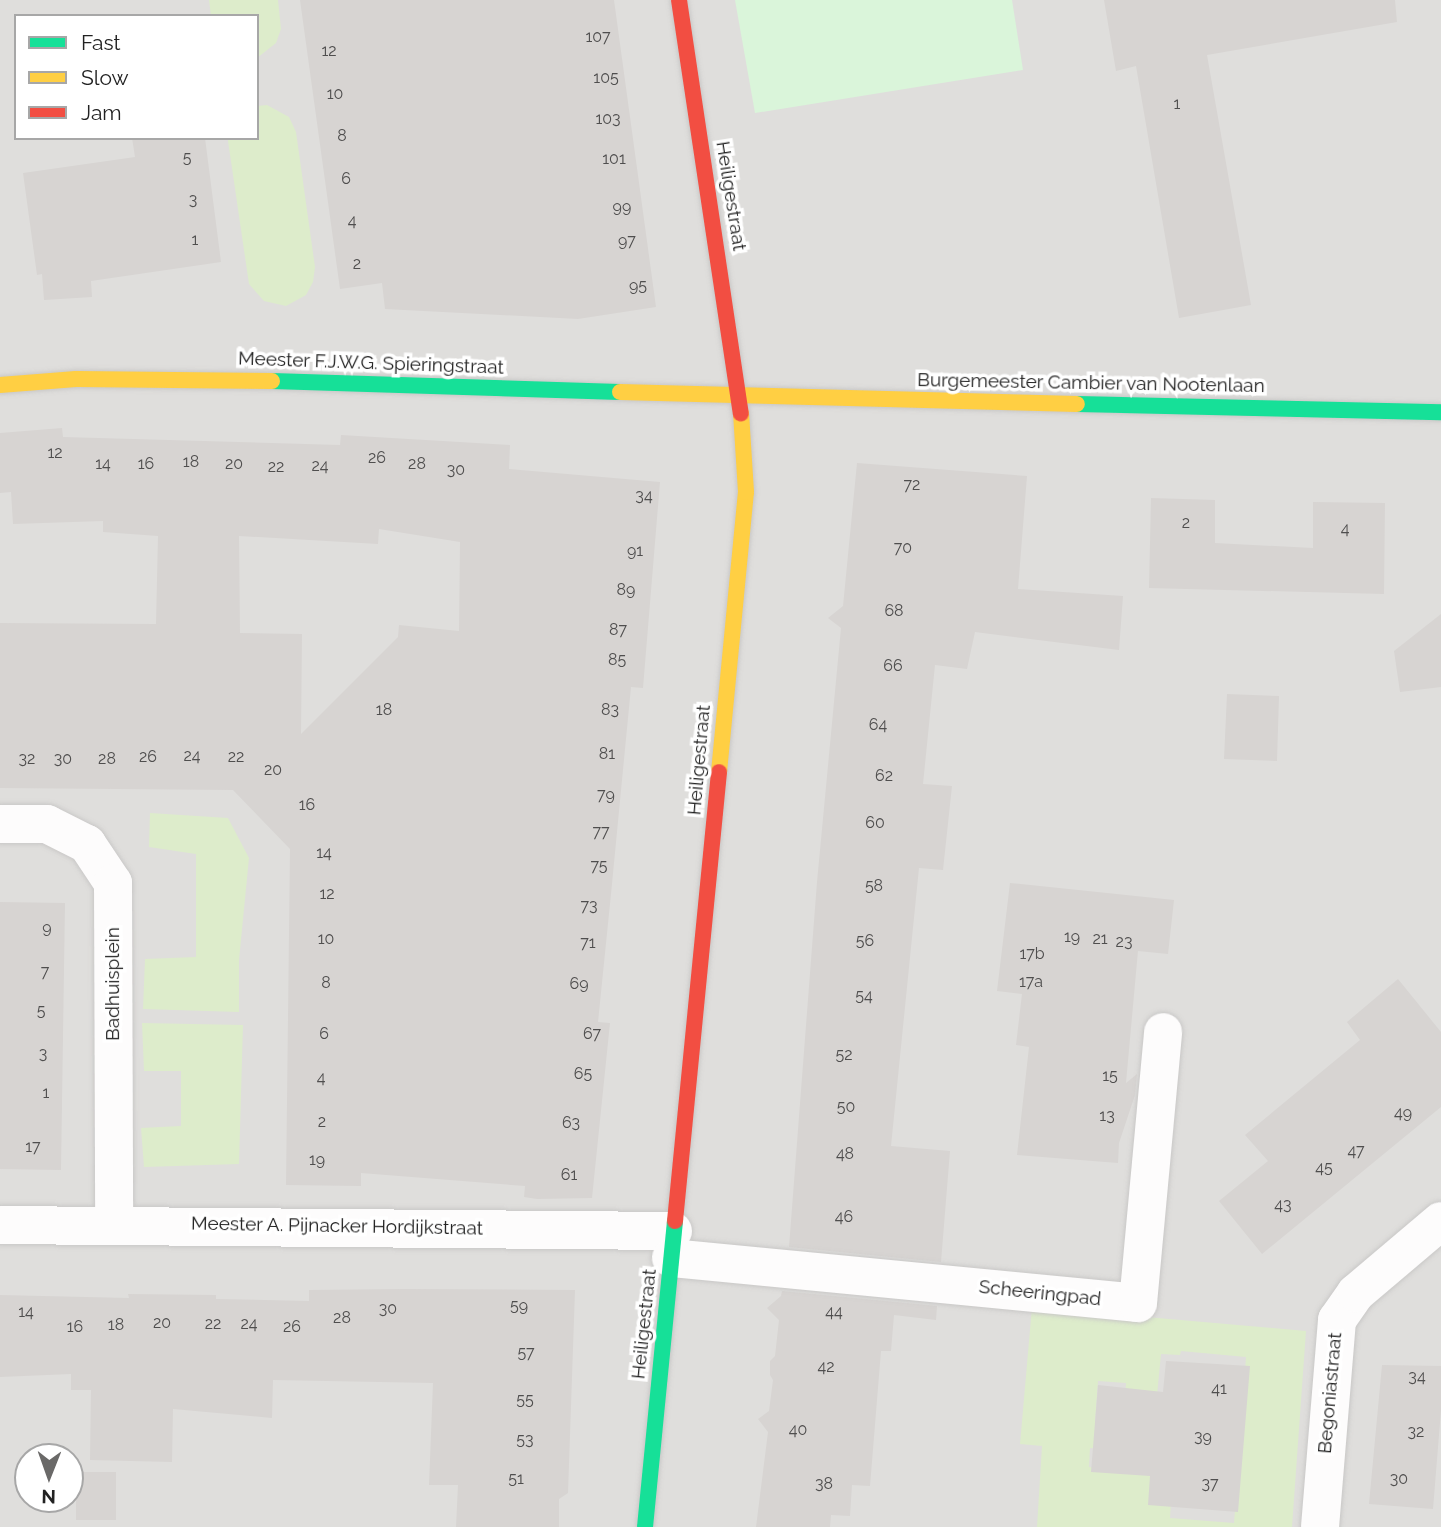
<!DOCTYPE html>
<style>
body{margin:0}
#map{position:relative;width:1441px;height:1527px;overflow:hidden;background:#f0eeeb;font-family:Raleway,sans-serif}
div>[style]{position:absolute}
.residential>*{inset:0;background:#dfdedc}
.grass>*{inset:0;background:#ddeccb}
.park>*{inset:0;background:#daf5da}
.building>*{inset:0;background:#d7d4d2}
.roads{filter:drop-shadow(0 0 2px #c9c8c7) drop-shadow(0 0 2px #c9c8c7)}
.street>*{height:38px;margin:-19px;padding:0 19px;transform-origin:19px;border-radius:19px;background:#fdfcfc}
.fast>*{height:16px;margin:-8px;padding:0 8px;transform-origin:8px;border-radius:8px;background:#16e098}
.slow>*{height:16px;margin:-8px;padding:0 8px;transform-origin:8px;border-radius:8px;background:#ffcf43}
.jam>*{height:16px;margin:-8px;padding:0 8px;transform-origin:8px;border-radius:8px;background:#f24e42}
span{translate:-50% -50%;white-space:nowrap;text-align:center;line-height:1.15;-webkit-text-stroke:7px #fff;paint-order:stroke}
.number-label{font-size:16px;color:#4f4e4e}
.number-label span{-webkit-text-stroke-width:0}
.street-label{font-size:19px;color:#222}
.legend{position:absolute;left:14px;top:14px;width:245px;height:126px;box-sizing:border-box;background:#fff;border:2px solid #a7a7a7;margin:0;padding:9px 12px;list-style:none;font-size:21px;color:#222}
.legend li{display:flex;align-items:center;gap:14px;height:35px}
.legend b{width:35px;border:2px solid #a7a7a7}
.north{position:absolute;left:14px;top:1443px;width:70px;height:70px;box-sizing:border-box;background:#fff;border:2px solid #a7a7a7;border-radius:50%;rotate:181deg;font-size:19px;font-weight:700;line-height:28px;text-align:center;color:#222}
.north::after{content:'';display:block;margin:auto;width:24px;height:32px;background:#6a6968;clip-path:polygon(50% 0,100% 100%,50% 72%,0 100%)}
</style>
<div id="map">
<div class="residential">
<div style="clip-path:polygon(evenodd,0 0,1441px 0,1441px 1527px,0 1527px,0 0,16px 16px,257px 16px,257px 138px,16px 138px,16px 16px,0 0,28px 1457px,70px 1457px,70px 1499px,28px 1499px,28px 1457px)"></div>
</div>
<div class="grass">
<div style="clip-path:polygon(209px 0,278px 0,281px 29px,276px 43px,257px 58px,257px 16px,211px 16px)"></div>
<div style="clip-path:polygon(267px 105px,289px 117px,296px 132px,315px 267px,313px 282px,306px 295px,286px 306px,264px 301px,249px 284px,228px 141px,229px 138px,257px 138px,257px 106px)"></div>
<div style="clip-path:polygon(150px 813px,228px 818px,249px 858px,239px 960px,239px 1012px,143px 1009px,145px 959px,196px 957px,196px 854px,149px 847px)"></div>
<div style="clip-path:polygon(142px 1023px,243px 1025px,239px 1164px,144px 1167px,141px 1128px,181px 1126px,181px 1071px,144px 1071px)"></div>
<div style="clip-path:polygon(evenodd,1032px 1307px,1306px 1331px,1292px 1527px,1037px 1527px,1042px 1446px,1020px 1444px,1032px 1307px,1181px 1351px,1246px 1357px,1234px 1523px,1170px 1518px,1177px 1408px,1156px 1406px,1161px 1354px,1180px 1355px,1181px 1351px,1032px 1307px,1098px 1381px,1126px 1383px,1123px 1425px,1095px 1423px,1098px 1381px,1032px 1307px,1090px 1448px,1120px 1450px,1119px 1469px,1089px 1467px,1090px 1448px)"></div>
</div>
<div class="park">
<div style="clip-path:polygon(735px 0,1012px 0,1023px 70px,755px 113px)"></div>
</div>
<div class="building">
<div style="clip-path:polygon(300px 0,614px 0,656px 307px,578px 319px,385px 309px,382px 283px,340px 289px)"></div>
<div style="clip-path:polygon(1104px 0,1395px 0,1397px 22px,1207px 55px,1251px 305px,1179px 318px,1136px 66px,1116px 71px)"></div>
<div style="clip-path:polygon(132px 138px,205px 138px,221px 262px,91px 281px,92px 297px,44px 300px,42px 274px,37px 275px,23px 173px,135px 157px)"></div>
<div style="clip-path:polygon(evenodd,62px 428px,63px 437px,340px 445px,341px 435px,510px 445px,509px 469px,660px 482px,643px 688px,631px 687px,611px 894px,598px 1022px,610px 1023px,592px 1198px,537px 1199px,524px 1197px,525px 1186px,361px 1173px,361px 1186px,286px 1185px,290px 849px,233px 790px,0 788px,0 623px,156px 624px,158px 536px,103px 532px,103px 521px,13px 524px,11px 492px,0 493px,0 433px,62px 428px,379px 529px,460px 542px,459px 631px,399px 625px,398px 637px,301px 734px,302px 634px,240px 633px,239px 536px,378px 544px,379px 529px)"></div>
<div style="clip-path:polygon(857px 463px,1027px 476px,1018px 589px,1123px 596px,1119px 650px,975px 632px,967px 669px,935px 665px,923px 784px,952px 786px,943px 870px,919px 868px,891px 1146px,950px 1151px,941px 1262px,789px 1247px,817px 882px,841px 628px,828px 618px,843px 606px)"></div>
<div style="clip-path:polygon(1151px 498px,1215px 500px,1215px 543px,1313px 548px,1313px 502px,1385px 503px,1384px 594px,1149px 588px)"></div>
<div style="clip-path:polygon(1441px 614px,1441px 687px,1400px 692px,1394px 651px)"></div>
<div style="clip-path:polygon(1227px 694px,1279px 696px,1277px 761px,1224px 759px)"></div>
<div style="clip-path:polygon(1010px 883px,1174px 900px,1168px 954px,1138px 951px,1126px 1083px,1137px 1074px,1135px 1095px,1119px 1143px,1118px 1163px,1017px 1155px,1029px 1047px,1016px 1045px,1022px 994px,997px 991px)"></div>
<div style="clip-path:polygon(0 902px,65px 903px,61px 1170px,0 1169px)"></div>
<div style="clip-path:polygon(1398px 979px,1441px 1032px,1441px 1107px,1262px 1254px,1219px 1201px,1268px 1161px,1245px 1135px,1360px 1040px,1347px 1022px)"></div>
<div style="clip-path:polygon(405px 1289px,575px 1290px,568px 1493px,559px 1499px,559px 1527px,456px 1527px,458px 1485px,429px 1485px,433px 1383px,273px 1380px,272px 1418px,173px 1409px,172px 1462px,90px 1460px,91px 1390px,71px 1390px,71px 1374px,0 1377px,0 1295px,129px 1298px,128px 1294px,216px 1295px,216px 1299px,309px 1301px,309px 1290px)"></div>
<div style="clip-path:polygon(782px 1291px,937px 1306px,936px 1320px,894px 1315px,891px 1351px,881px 1351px,870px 1486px,852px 1485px,850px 1516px,831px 1515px,830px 1527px,756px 1527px,768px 1432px,758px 1419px,769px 1411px,773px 1380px,770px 1375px,770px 1361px,775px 1356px,779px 1320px,767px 1308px,781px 1296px)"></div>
<div style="clip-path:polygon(1166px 1361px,1250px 1366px,1238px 1512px,1148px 1505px,1150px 1476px,1091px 1472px,1098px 1385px,1163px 1392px)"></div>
<div style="clip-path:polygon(1382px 1365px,1441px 1366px,1441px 1410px,1433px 1509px,1369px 1504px)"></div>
<div style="clip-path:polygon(76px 1472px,116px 1472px,116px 1520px,76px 1520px)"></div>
</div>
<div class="roads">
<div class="street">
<div style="left:0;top:824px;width:47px"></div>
<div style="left:47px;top:824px;width:45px;rotate:26.6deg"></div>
<div style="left:87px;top:844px;width:47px;rotate:56.3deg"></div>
<div style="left:113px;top:883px;width:341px;rotate:89.8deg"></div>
<div style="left:0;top:1225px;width:673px;rotate:0.51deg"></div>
<div style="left:671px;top:1258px;width:469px;rotate:5.5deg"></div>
<div style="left:1138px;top:1303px;width:272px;rotate:-84.7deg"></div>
<div style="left:1320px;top:1527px;width:208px;rotate:-85.3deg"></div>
<div style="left:1337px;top:1320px;width:33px;rotate:-55deg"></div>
<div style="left:1356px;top:1293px;width:111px;rotate:-40.3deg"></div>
</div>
<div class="fast">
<div style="left:272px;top:381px;width:348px;rotate:1.8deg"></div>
<div style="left:1077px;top:404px;width:364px;rotate:1.3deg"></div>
<div style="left:645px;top:1527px;width:307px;rotate:-84.4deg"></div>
</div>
<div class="slow">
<div style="left:0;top:385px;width:76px;rotate:-4.5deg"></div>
<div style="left:76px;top:379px;width:196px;rotate:0.6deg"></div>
<div style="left:620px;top:392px;width:457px;rotate:1.5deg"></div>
<div style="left:719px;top:772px;width:281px;rotate:-84.5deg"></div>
<div style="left:746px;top:492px;width:79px;rotate:-93.6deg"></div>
</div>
<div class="jam">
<div style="left:679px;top:0;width:418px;rotate:81.5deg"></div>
<div style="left:675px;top:1221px;width:451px;rotate:-84.4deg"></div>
</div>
</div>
<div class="number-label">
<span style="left:598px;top:37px">107</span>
<span style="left:329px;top:51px">12</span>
<span style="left:606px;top:78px">105</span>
<span style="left:335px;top:94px">10</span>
<span style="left:1177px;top:104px">1</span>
<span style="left:608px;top:119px">103</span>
<span style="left:342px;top:136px">8</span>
<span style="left:187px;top:158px">5</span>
<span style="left:614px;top:159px">101</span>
<span style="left:346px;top:179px">6</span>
<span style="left:193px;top:200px">3</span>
<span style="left:622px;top:207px">99</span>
<span style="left:352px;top:221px">4</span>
<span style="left:195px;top:240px">1</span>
<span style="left:627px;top:241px">97</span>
<span style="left:357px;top:264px">2</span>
<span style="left:638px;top:286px">95</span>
<span style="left:55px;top:453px">12</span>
<span style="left:377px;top:458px">26</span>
<span style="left:191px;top:462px">18</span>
<span style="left:103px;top:464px">14</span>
<span style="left:146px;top:464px">16</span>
<span style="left:234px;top:464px">20</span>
<span style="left:417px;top:464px">28</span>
<span style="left:320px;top:466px">24</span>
<span style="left:276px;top:467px">22</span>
<span style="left:456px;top:470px">30</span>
<span style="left:912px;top:485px">72</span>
<span style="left:644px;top:496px">34</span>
<span style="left:1186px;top:523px">2</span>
<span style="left:1345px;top:529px">4</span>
<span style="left:903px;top:548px">70</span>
<span style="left:635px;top:551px">91</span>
<span style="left:626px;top:590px">89</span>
<span style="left:894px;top:611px">68</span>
<span style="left:618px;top:630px">87</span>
<span style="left:617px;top:660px">85</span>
<span style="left:893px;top:666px">66</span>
<span style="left:384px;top:710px">18</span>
<span style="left:610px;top:710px">83</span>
<span style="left:878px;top:725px">64</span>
<span style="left:607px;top:754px">81</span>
<span style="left:192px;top:756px">24</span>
<span style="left:148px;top:757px">26</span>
<span style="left:236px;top:757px">22</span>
<span style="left:27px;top:759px">32</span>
<span style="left:63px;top:759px">30</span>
<span style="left:107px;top:759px">28</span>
<span style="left:273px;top:770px">20</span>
<span style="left:884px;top:776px">62</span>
<span style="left:606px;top:795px">79</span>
<span style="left:307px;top:805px">16</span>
<span style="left:875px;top:823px">60</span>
<span style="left:601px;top:832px">77</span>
<span style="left:324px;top:853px">14</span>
<span style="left:599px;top:866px">75</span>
<span style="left:874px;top:886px">58</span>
<span style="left:327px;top:894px">12</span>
<span style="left:589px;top:906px">73</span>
<span style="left:47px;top:928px">9</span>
<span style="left:1072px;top:937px">19</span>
<span style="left:326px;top:939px">10</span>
<span style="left:1100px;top:939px">21</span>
<span style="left:865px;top:941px">56</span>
<span style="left:1124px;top:942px">23</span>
<span style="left:588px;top:943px">71</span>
<span style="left:1032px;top:954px">17b</span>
<span style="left:45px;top:972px">7</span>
<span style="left:1031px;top:982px">17a</span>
<span style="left:326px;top:983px">8</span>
<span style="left:579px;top:984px">69</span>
<span style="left:864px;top:996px">54</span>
<span style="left:41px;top:1011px">5</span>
<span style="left:324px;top:1034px">6</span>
<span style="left:592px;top:1034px">67</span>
<span style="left:43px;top:1054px">3</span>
<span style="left:844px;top:1055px">52</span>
<span style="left:583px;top:1074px">65</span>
<span style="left:1110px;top:1076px">15</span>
<span style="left:321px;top:1078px">4</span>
<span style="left:46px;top:1093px">1</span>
<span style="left:846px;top:1107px">50</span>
<span style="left:1403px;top:1113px">49</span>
<span style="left:1107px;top:1116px">13</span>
<span style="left:322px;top:1122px">2</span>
<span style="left:571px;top:1123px">63</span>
<span style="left:33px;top:1147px">17</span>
<span style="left:1356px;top:1151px">47</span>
<span style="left:845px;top:1154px">48</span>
<span style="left:317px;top:1160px">19</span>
<span style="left:1324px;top:1168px">45</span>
<span style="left:569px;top:1175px">61</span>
<span style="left:1283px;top:1205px">43</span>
<span style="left:844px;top:1217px">46</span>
<span style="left:519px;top:1306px">59</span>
<span style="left:388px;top:1309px">30</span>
<span style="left:26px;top:1312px">14</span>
<span style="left:834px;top:1312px">44</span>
<span style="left:342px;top:1318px">28</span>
<span style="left:162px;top:1323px">20</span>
<span style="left:213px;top:1324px">22</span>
<span style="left:249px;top:1324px">24</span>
<span style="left:116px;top:1325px">18</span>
<span style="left:75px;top:1327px">16</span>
<span style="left:292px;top:1327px">26</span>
<span style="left:526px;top:1353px">57</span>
<span style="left:826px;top:1367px">42</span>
<span style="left:1417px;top:1377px">34</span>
<span style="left:1219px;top:1389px">41</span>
<span style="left:525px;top:1400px">55</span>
<span style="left:798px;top:1430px">40</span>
<span style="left:1416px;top:1432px">32</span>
<span style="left:1203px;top:1437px">39</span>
<span style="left:525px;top:1440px">53</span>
<span style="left:516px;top:1479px">51</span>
<span style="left:1399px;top:1479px">30</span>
<span style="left:824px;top:1484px">38</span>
<span style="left:1210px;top:1484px">37</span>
</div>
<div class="street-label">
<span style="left:731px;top:196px;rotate:81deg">Heiligestraat</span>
<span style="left:371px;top:363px;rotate:2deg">Meester F.J.W.G. Spieringstraat</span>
<span style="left:1091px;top:383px;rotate:1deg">Burgemeester Cambier van Nootenlaan</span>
<span style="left:699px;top:760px;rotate:-85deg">Heiligestraat</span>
<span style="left:113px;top:984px;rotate:-90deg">Badhuisplein</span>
<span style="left:337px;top:1226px;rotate:1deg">Meester A. Pijnacker Hordijkstraat</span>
<span style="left:1040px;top:1293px;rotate:6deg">Scheeringpad</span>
<span style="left:644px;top:1324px;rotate:-84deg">Heiligestraat</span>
<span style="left:1330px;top:1393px;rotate:-85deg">Begoniastraat</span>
</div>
<ul class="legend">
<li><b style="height:9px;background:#16e098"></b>Fast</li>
<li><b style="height:9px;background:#ffcf43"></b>Slow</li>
<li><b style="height:9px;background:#f24e42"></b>Jam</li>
</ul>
<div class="north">N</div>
</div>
